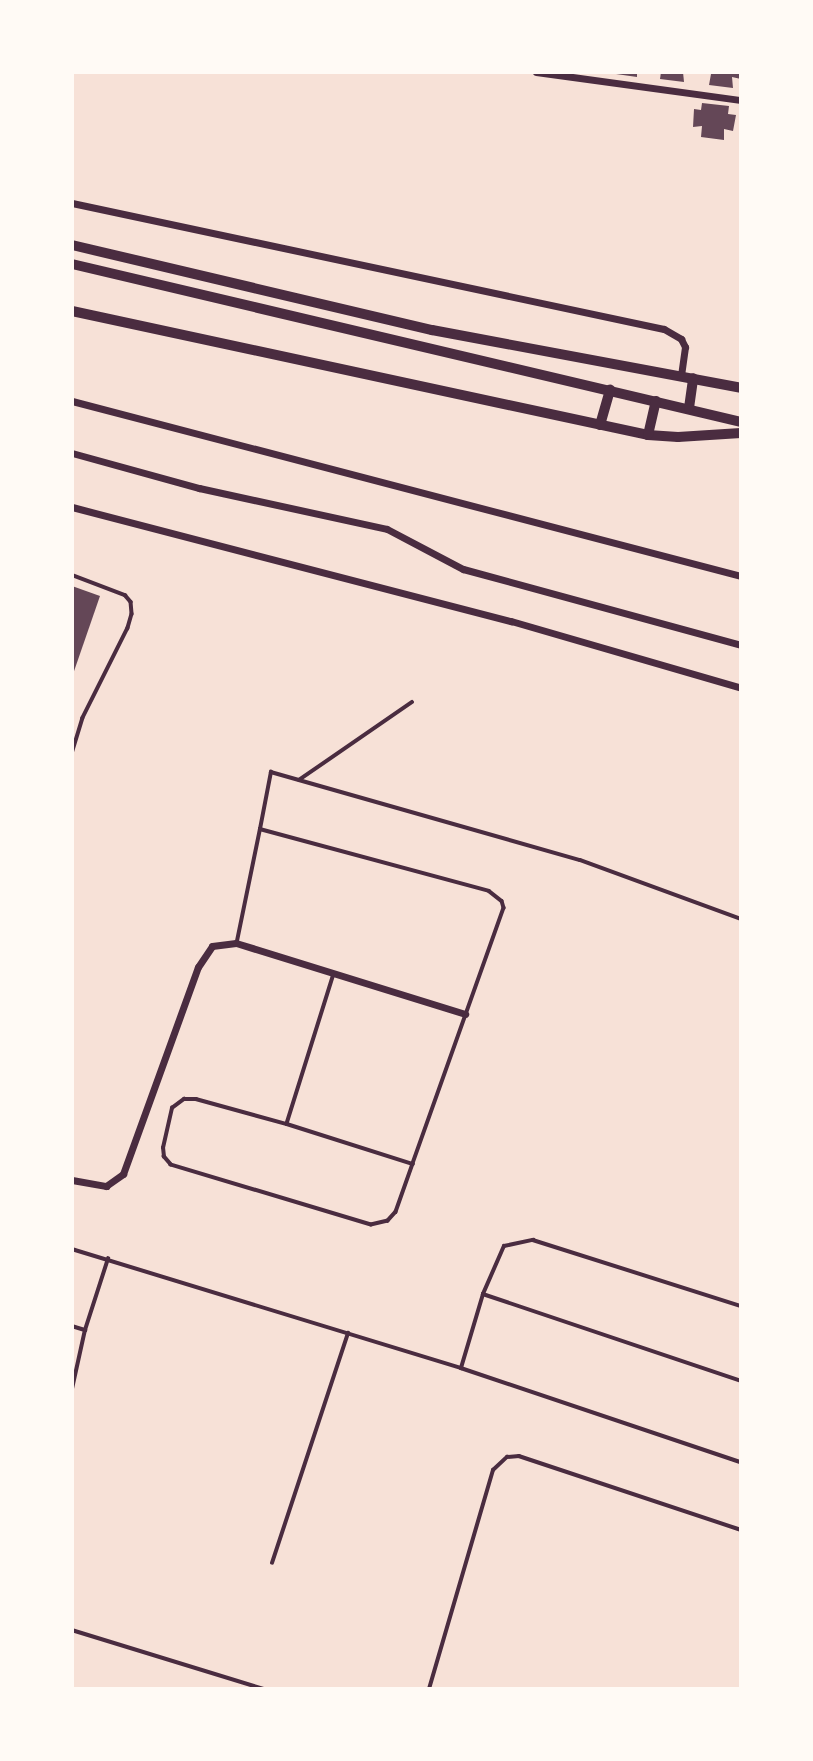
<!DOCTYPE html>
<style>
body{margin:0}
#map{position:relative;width:813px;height:1761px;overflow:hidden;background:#f7e1d7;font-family:"PT Sans Narrow",sans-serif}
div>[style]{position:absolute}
.building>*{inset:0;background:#644757}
.service>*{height:3.5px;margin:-1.75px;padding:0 1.75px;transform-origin:1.75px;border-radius:1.75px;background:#4a2c40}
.minor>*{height:7px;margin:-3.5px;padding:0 3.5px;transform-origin:3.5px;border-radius:3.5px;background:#4a2c40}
.primary>*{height:10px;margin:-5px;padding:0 5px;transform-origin:5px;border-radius:5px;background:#4a2c40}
span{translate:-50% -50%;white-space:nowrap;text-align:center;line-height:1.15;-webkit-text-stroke:7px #fffaf5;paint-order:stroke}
.frame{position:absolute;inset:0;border:74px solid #fffaf5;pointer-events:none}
</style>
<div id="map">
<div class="building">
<div style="clip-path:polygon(609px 72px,637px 72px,637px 77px,609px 73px)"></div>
<div style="clip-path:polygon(661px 72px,683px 72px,684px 82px,660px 79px)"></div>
<div style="clip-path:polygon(702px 72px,741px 72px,741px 79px,732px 77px,733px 88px,709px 85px,711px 74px,702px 74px)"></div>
<div style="clip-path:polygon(702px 103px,729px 106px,728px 114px,736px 115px,733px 131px,724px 129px,724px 140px,701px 137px,702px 126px,693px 127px,694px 109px,701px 110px)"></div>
<div style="clip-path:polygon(72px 586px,100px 596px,72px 677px)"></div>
</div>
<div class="service">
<div style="left:72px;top:575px;width:57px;rotate:20.7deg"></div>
<div style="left:125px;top:595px;width:9px;rotate:49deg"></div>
<div style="left:131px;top:602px;width:12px;rotate:85deg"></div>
<div style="left:132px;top:614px;width:15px;rotate:106deg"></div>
<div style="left:128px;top:628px;width:101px;rotate:116.6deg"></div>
<div style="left:83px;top:718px;width:38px;rotate:107deg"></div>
<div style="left:299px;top:780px;width:137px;rotate:-34.6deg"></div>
<div style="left:260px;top:829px;width:58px;rotate:-79.1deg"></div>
<div style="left:271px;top:772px;width:321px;rotate:15.9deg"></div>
<div style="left:580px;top:860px;width:171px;rotate:20.1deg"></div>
<div style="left:237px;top:941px;width:114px;rotate:-78.4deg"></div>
<div style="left:260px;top:829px;width:237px;rotate:15.1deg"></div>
<div style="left:489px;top:891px;width:16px;rotate:38deg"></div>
<div style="left:502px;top:901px;width:7px;rotate:74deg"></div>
<div style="left:504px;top:908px;width:272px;rotate:109.6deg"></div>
<div style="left:413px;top:1164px;width:51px;rotate:109.5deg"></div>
<div style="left:396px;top:1212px;width:12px;rotate:132deg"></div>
<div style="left:388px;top:1221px;width:17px;rotate:167deg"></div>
<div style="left:371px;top:1225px;width:209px;rotate:-163.3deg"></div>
<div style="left:171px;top:1165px;width:11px;rotate:-131deg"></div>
<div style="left:164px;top:1157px;width:9px;rotate:-96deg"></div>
<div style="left:163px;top:1148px;width:41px;rotate:-77.3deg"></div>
<div style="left:172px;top:1108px;width:15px;rotate:-37deg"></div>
<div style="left:184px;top:1099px;width:12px"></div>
<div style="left:196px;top:1099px;width:94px;rotate:15.4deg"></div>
<div style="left:334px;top:974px;width:157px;rotate:107.4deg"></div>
<div style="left:287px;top:1124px;width:132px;rotate:17.6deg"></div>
<div style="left:72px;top:1249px;width:407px;rotate:17deg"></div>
<div style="left:461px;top:1368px;width:295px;rotate:18.6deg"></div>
<div style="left:483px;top:1294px;width:272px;rotate:18.6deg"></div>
<div style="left:72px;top:1326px;width:14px;rotate:17deg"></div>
<div style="left:461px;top:1368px;width:77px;rotate:-73.4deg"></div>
<div style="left:483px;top:1294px;width:52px;rotate:-66.4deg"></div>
<div style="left:504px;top:1246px;width:30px;rotate:-12deg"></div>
<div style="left:533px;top:1240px;width:218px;rotate:17.6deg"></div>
<div style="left:72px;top:1389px;width:60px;rotate:-77.6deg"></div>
<div style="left:85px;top:1330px;width:75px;rotate:-72.1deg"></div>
<div style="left:272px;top:1563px;width:242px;rotate:-71.7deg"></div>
<div style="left:72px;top:1630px;width:201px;rotate:17.1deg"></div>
<div style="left:429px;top:1689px;width:228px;rotate:-73.7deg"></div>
<div style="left:493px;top:1470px;width:19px;rotate:-43deg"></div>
<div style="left:507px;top:1457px;width:12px;rotate:-5deg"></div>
<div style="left:519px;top:1456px;width:234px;rotate:18.4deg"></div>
</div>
<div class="minor">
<div style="left:536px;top:72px;width:207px;rotate:7.8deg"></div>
<div style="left:72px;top:203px;width:605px;rotate:12.02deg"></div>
<div style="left:664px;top:329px;width:20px;rotate:30deg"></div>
<div style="left:681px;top:339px;width:9px;rotate:63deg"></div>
<div style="left:685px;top:347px;width:29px;rotate:98deg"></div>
<div style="left:72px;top:401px;width:692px;rotate:14.66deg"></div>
<div style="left:72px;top:453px;width:132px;rotate:15.4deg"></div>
<div style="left:199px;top:488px;width:192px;rotate:12.3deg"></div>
<div style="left:387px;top:529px;width:86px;rotate:27.8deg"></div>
<div style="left:463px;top:569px;width:288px;rotate:15.3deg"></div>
<div style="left:72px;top:507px;width:454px;rotate:14.6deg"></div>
<div style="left:511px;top:621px;width:240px;rotate:16.2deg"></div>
<div style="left:72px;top:1180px;width:35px;rotate:10deg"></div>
<div style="left:106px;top:1186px;width:21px;rotate:-35deg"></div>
<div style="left:123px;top:1174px;width:220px;rotate:-70.1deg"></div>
<div style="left:198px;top:967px;width:25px;rotate:-56deg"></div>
<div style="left:212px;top:946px;width:24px;rotate:-7deg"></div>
<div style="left:236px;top:943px;width:240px;rotate:17.2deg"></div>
</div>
<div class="primary">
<div style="left:72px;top:245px;width:370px;rotate:13.3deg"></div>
<div style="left:432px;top:330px;width:314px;rotate:10.6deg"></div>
<div style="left:72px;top:264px;width:687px;rotate:13.29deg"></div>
<div style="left:72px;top:311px;width:589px;rotate:12.15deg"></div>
<div style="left:648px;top:435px;width:30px;rotate:4deg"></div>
<div style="left:678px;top:437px;width:63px;rotate:-3.6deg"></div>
<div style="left:689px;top:408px;width:30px;rotate:-82deg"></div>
<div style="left:600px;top:425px;width:37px;rotate:-74deg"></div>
<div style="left:648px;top:435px;width:35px;rotate:-77deg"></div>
</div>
<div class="frame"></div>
</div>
